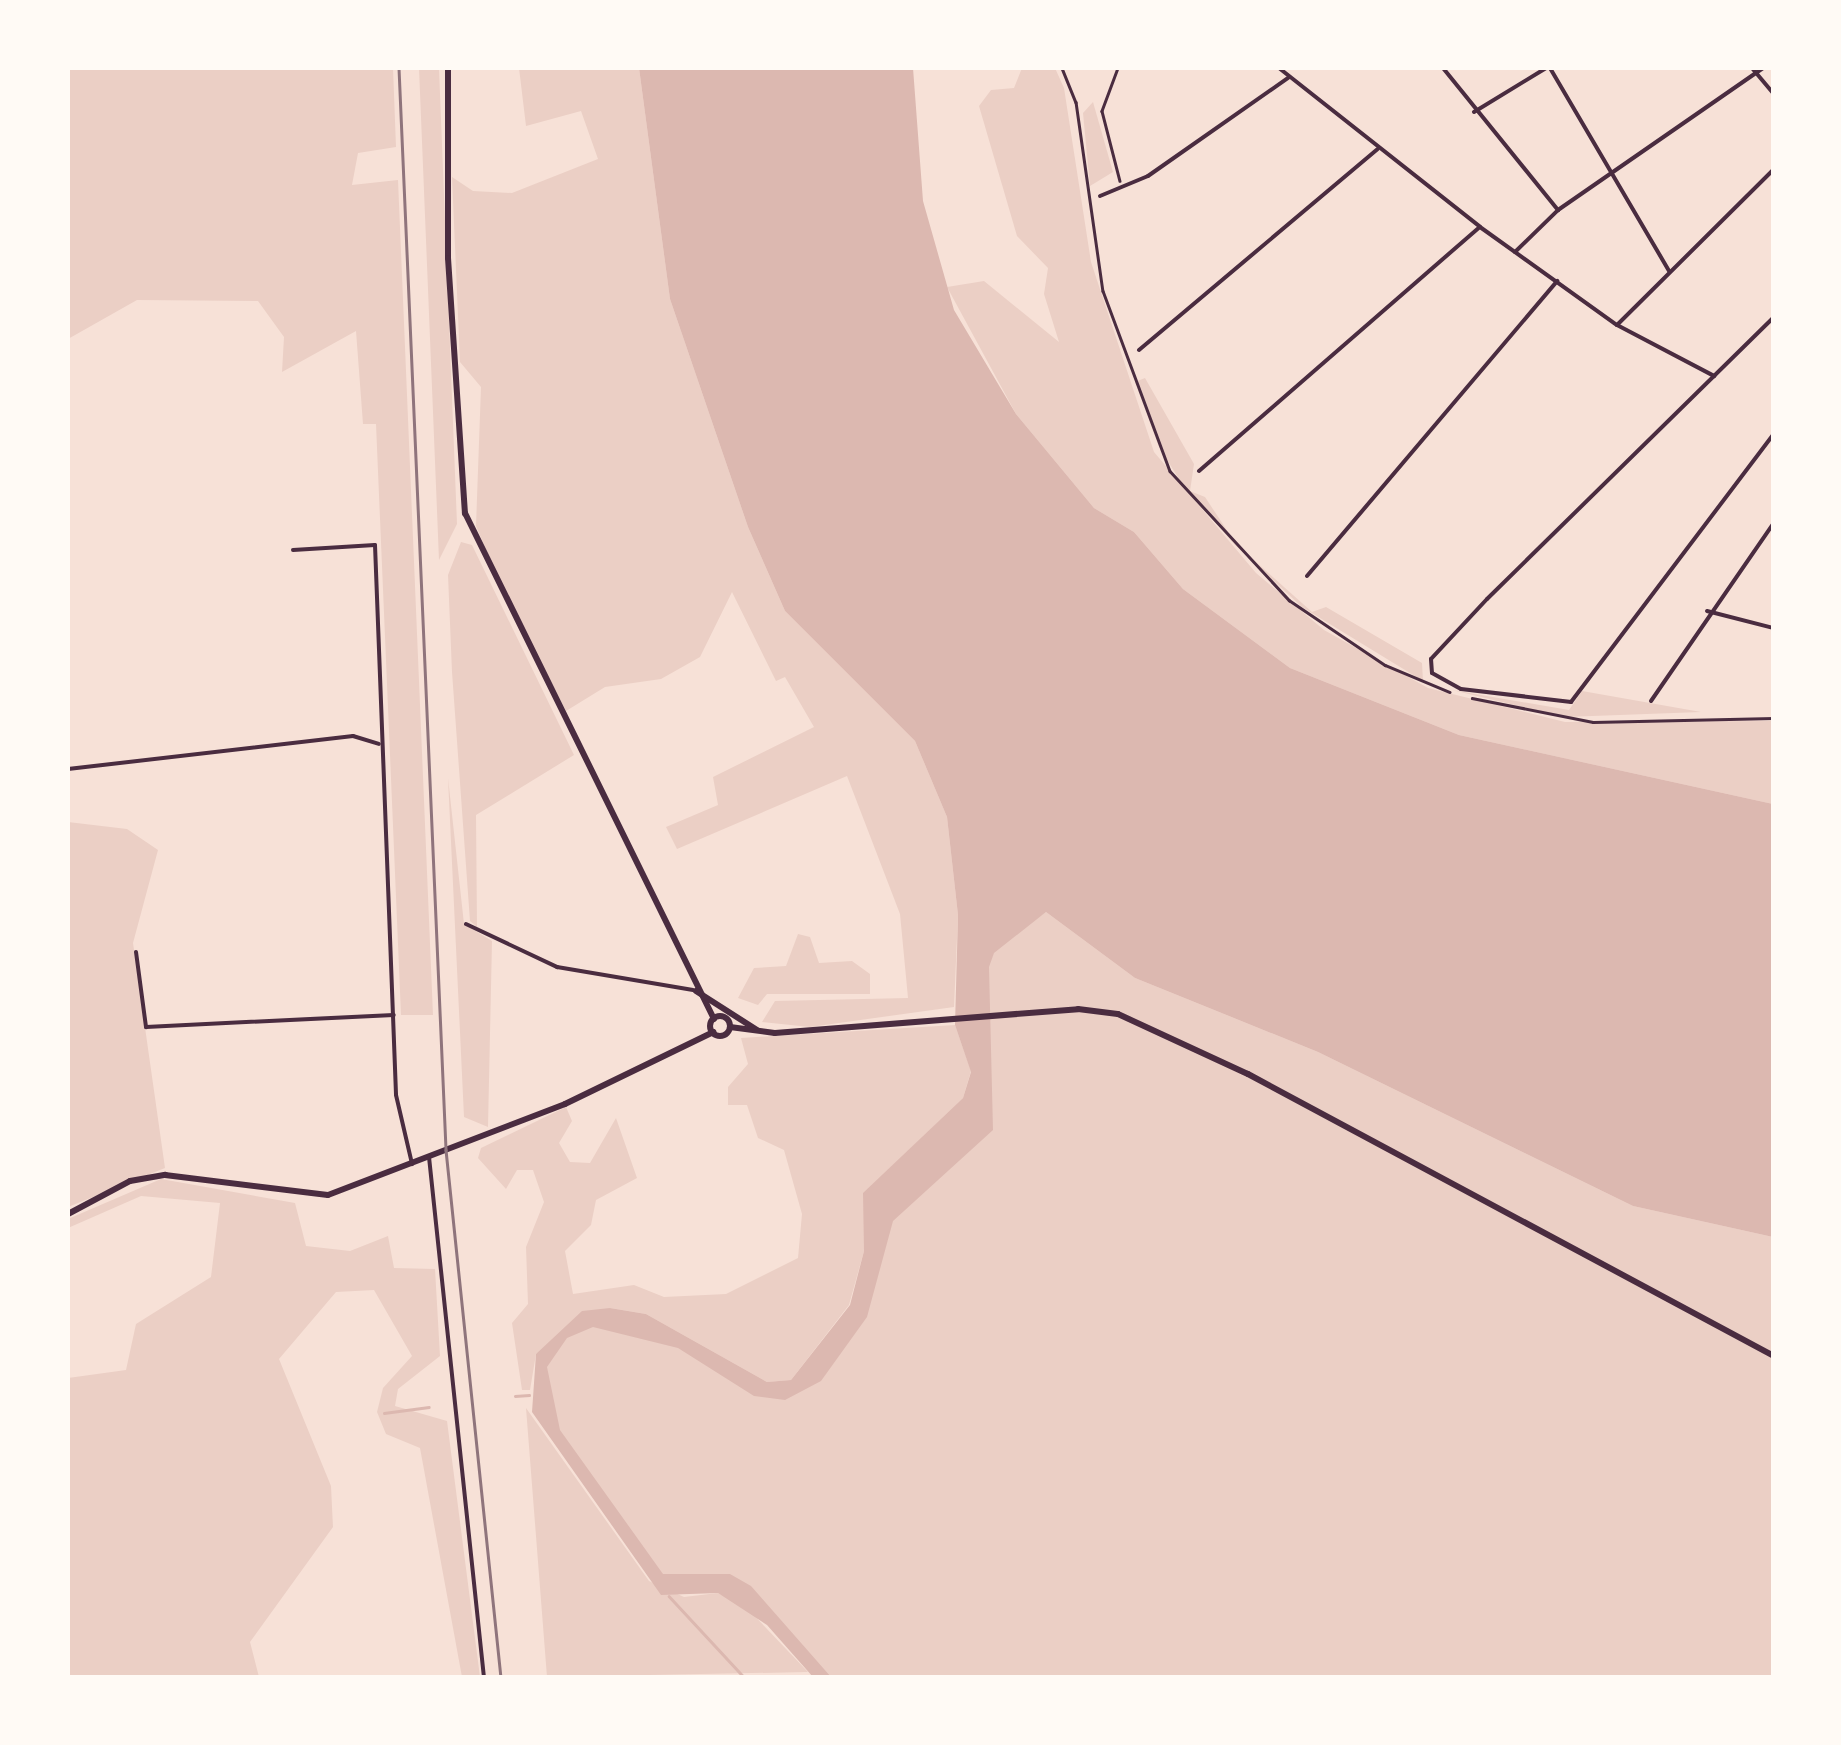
<!DOCTYPE html>
<style>
body{margin:0}
#map{position:relative;width:1841px;height:1745px;overflow:hidden;background:#f7e1d7;font-family:"Fira Sans Condensed",sans-serif}
div>[style]{position:absolute}
.green>*{inset:0;background:#ebcfc5}
.water>*{inset:0;background:#dcb8b0}
.stream>*{height:2.5px;margin:-1.25px;padding:0 1.25px;transform-origin:1.25px;border-radius:1.25px;background:#dcb8b0}
.path>*{height:2.5px;margin:-1.25px;padding:0 1.25px;transform-origin:1.25px;border-radius:1.25px;background:#4a2c40}
.minor>*{height:4px;margin:-2px;padding:0 2px;transform-origin:2px;border-radius:2px;background:#4a2c40}
.primary>*{height:6px;margin:-3px;padding:0 3px;transform-origin:3px;border-radius:3px;background:#4a2c40}
.primary>.ring{margin:-3px;padding:0;box-sizing:content-box;background:none;border:6px solid #4a2c40;border-radius:50%}
.rail>*{height:2.5px;margin:-1.25px;padding:0 1.25px;transform-origin:1.25px;border-radius:1.25px;background:#8f747c}
span{translate:-50% -50%;white-space:nowrap;text-align:center;line-height:1.15;-webkit-text-stroke:9px #fffaf5;paint-order:stroke}
.frame{position:absolute;inset:0;border:70px solid #fffaf5;pointer-events:none}
</style>
<div id="map">
<div class="green">
<div style="clip-path:polygon(68px 68px,393px 68px,396px 147px,358px 153px,352px 185px,398px 180px,433px 1015px,401px 1015px,376px 424px,363px 424px,356px 331px,282px 372px,284px 337px,258px 301px,137px 300px,68px 339px)"></div>
<div style="clip-path:polygon(419px 68px,439px 68px,440px 94px,457px 524px,439px 560px)"></div>
<div style="clip-path:polygon(519px 68px,639px 68px,670px 299px,748px 527px,785px 611px,915px 741px,947px 817px,958px 915px,954px 1007px,810px 1027px,762px 1022px,775px 1001px,908px 998px,900px 914px,847px 776px,677px 849px,666px 827px,718px 805px,713px 777px,814px 727px,785px 677px,776px 681px,732px 592px,700px 657px,661px 679px,605px 687px,566px 711px,498px 578px,476px 526px,481px 387px,460px 362px,452px 177px,473px 191px,512px 193px,598px 159px,581px 111px,526px 126px)"></div>
<div style="clip-path:polygon(1022px 68px,1055px 68px,1064px 88px,1091px 262px,1154px 452px,1256px 573px,1324px 630px,1428px 688px,1565px 722px,1773px 721px,1773px 804px,1459px 735px,1290px 668px,1183px 589px,1134px 532px,1094px 508px,1016px 414px,947px 287px,984px 281px,1059px 342px,1044px 294px,1048px 268px,1017px 236px,979px 106px,991px 90px,1014px 88px)"></div>
<div style="clip-path:polygon(1093px 102px,1113px 172px,1090px 186px,1083px 113px)"></div>
<div style="clip-path:polygon(1145px 378px,1194px 464px,1190px 491px,1205px 497px,1236px 544px,1312px 612px,1326px 607px,1422px 663px,1423px 681px,1302px 607px,1235px 545px,1184px 487px,1159px 447px,1135px 382px)"></div>
<div style="clip-path:polygon(461px 542px,472px 545px,574px 755px,476px 815px,477px 927px,470px 921px,452px 672px,448px 575px)"></div>
<div style="clip-path:polygon(1452px 690px,1569px 710px,1582px 691px,1701px 712px,1565px 717px)"></div>
<div style="clip-path:polygon(448px 778px,464px 924px,492px 941px,488px 1127px,464px 1117px)"></div>
<div style="clip-path:polygon(68px 822px,127px 829px,158px 850px,133px 943px,165px 1168px,68px 1207px)"></div>
<div style="clip-path:polygon(1046px 912px,1135px 978px,1318px 1052px,1633px 1206px,1773px 1237px,1773px 1677px,821px 1677px,755px 1603px,725px 1588px,665px 1589px,544px 1419px,543px 1364px,579px 1322px,636px 1321px,757px 1391px,790px 1390px,842px 1341px,879px 1229px,977px 1113px,972px 965px)"></div>
<div style="clip-path:polygon(798px 934px,810px 937px,819px 963px,852px 961px,870px 974px,870px 994px,767px 994px,758px 1005px,738px 998px,754px 968px,786px 966px)"></div>
<div style="clip-path:polygon(955px 1025px,971px 1071px,963px 1098px,864px 1193px,864px 1251px,849px 1305px,791px 1380px,767px 1382px,646px 1314px,610px 1308px,536px 1354px,530px 1390px,522px 1390px,512px 1323px,528px 1304px,526px 1247px,544px 1202px,533px 1170px,517px 1170px,506px 1189px,478px 1158px,481px 1148px,566px 1107px,572px 1121px,559px 1143px,570px 1162px,590px 1163px,616px 1118px,637px 1178px,596px 1200px,591px 1225px,565px 1251px,573px 1294px,634px 1285px,664px 1297px,726px 1294px,798px 1258px,802px 1214px,784px 1150px,758px 1138px,747px 1105px,728px 1105px,728px 1087px,748px 1064px,741px 1038px)"></div>
<div style="clip-path:polygon(161px 1179px,295px 1203px,306px 1246px,350px 1251px,388px 1236px,394px 1268px,435px 1269px,440px 1356px,398px 1389px,395px 1406px,447px 1421px,480px 1677px,462px 1677px,420px 1448px,386px 1434px,377px 1412px,383px 1388px,412px 1356px,374px 1290px,336px 1292px,279px 1359px,331px 1486px,333px 1527px,250px 1642px,259px 1677px,68px 1677px,68px 1378px,126px 1370px,136px 1324px,211px 1277px,220px 1203px,141px 1196px,68px 1228px,68px 1219px)"></div>
<div style="clip-path:polygon(526px 1408px,649px 1581px,684px 1597px,718px 1593px,747px 1608px,808px 1672px,547px 1677px)"></div>
</div>
<div class="water">
<div style="clip-path:polygon(639px 68px,913px 68px,923px 201px,954px 310px,1016px 414px,1094px 508px,1134px 532px,1183px 589px,1290px 668px,1459px 735px,1773px 804px,1773px 1237px,1633px 1206px,1318px 1052px,1135px 978px,1046px 912px,994px 953px,989px 967px,993px 1130px,893px 1221px,867px 1317px,821px 1381px,785px 1400px,754px 1396px,678px 1348px,593px 1327px,567px 1338px,547px 1367px,560px 1430px,663px 1574px,730px 1574px,751px 1586px,831px 1677px,813px 1677px,767px 1625px,718px 1593px,661px 1595px,532px 1412px,536px 1354px,582px 1311px,610px 1308px,646px 1314px,767px 1382px,791px 1380px,850px 1305px,864px 1251px,863px 1193px,963px 1098px,971px 1072px,955px 1025px,958px 915px,947px 817px,915px 741px,785px 611px,748px 527px,670px 299px)"></div>
</div>
<div class="stream">
<div style="left:515px;top:1396px;width:14px;rotate:-4deg"></div>
<div style="left:384px;top:1413px;width:45px;rotate:-7.6deg"></div>
<div style="left:669px;top:1596px;width:112px;rotate:47.2deg"></div>
</div>
<div class="path">
<div style="left:1062px;top:68px;width:37px;rotate:68deg"></div>
<div style="left:1076px;top:102px;width:191px;rotate:81.9deg"></div>
<div style="left:1103px;top:291px;width:192px;rotate:69.6deg"></div>
<div style="left:1170px;top:471px;width:176px;rotate:47.3deg"></div>
<div style="left:1289px;top:600px;width:116px;rotate:34.1deg"></div>
<div style="left:1385px;top:665px;width:70px;rotate:22.6deg"></div>
<div style="left:1118px;top:68px;width:46px;rotate:110.4deg"></div>
<div style="left:1102px;top:111px;width:72px;rotate:75.6deg"></div>
<div style="left:1472px;top:698px;width:123px;rotate:11.2deg"></div>
<div style="left:1593px;top:722px;width:181px;rotate:-1.3deg"></div>
</div>
<div class="minor">
<div style="left:1279px;top:68px;width:256px;rotate:38.3deg"></div>
<div style="left:1480px;top:227px;width:168px;rotate:35.6deg"></div>
<div style="left:1617px;top:325px;width:110px;rotate:27.7deg"></div>
<div style="left:1443px;top:68px;width:183px;rotate:51deg"></div>
<div style="left:1550px;top:68px;width:235px;rotate:59.6deg"></div>
<div style="left:1752px;top:68px;width:34px;rotate:50deg"></div>
<div style="left:1474px;top:112px;width:84px;rotate:-31.4deg"></div>
<div style="left:1100px;top:196px;width:52px;rotate:-22.6deg"></div>
<div style="left:1148px;top:176px;width:171px;rotate:-35deg"></div>
<div style="left:1515px;top:252px;width:60px;rotate:-44.3deg"></div>
<div style="left:1558px;top:210px;width:249px;rotate:-34.7deg"></div>
<div style="left:1774px;top:317px;width:402px;rotate:135.5deg"></div>
<div style="left:1487px;top:599px;width:82px;rotate:133deg"></div>
<div style="left:1431px;top:659px;width:14px;rotate:86deg"></div>
<div style="left:1432px;top:673px;width:33px;rotate:29deg"></div>
<div style="left:1461px;top:689px;width:111px;rotate:6.7deg"></div>
<div style="left:1571px;top:702px;width:336px;rotate:-52.9deg"></div>
<div style="left:1617px;top:325px;width:221px;rotate:-44.8deg"></div>
<div style="left:1139px;top:350px;width:312px;rotate:-40.1deg"></div>
<div style="left:1199px;top:471px;width:372px;rotate:-41deg"></div>
<div style="left:293px;top:550px;width:82px;rotate:-3.5deg"></div>
<div style="left:375px;top:545px;width:550px;rotate:87.81deg"></div>
<div style="left:396px;top:1095px;width:71px;rotate:76.9deg"></div>
<div style="left:1307px;top:576px;width:387px;rotate:-49.7deg"></div>
<div style="left:1707px;top:611px;width:68px;rotate:14.4deg"></div>
<div style="left:1651px;top:701px;width:216px;rotate:-55.4deg"></div>
<div style="left:68px;top:769px;width:287px;rotate:-6.6deg"></div>
<div style="left:353px;top:736px;width:27px;rotate:17deg"></div>
<div style="left:466px;top:924px;width:101px;rotate:25.3deg"></div>
<div style="left:557px;top:967px;width:138px;rotate:9.6deg"></div>
<div style="left:136px;top:952px;width:76px;rotate:82.4deg"></div>
<div style="left:146px;top:1027px;width:248px;rotate:-2.8deg"></div>
<div style="left:429px;top:1157px;width:524px;rotate:83.97deg"></div>
</div>
<div class="primary">
<div style="left:448px;top:68px;width:190px;rotate:90deg"></div>
<div style="left:448px;top:258px;width:256px;rotate:86.2deg"></div>
<div style="left:465px;top:513px;width:564px;rotate:63.8deg"></div>
<div style="left:696px;top:991px;width:72px;rotate:32.6deg"></div>
<div class="ring" style="left:710px;top:1016px;width:14px;height:14px"></div>
<div style="left:730px;top:1027px;width:45px;rotate:7.6deg"></div>
<div style="left:775px;top:1033px;width:304px;rotate:-4.5deg"></div>
<div style="left:1078px;top:1009px;width:40px;rotate:7.1deg"></div>
<div style="left:1118px;top:1014px;width:143px;rotate:24.8deg"></div>
<div style="left:1248px;top:1074px;width:597px;rotate:28.2deg"></div>
<div style="left:68px;top:1214px;width:70px;rotate:-28deg"></div>
<div style="left:130px;top:1181px;width:36px;rotate:-10deg"></div>
<div style="left:165px;top:1175px;width:164px;rotate:7deg"></div>
<div style="left:328px;top:1195px;width:254px;rotate:-21deg"></div>
<div style="left:565px;top:1104px;width:165px;rotate:-25.9deg"></div>
</div>
<div class="rail">
<div style="left:399px;top:68px;width:1083px;rotate:87.51deg"></div>
<div style="left:446px;top:1150px;width:531px;rotate:84.05deg"></div>
</div>
<div class="frame"></div>
</div>
